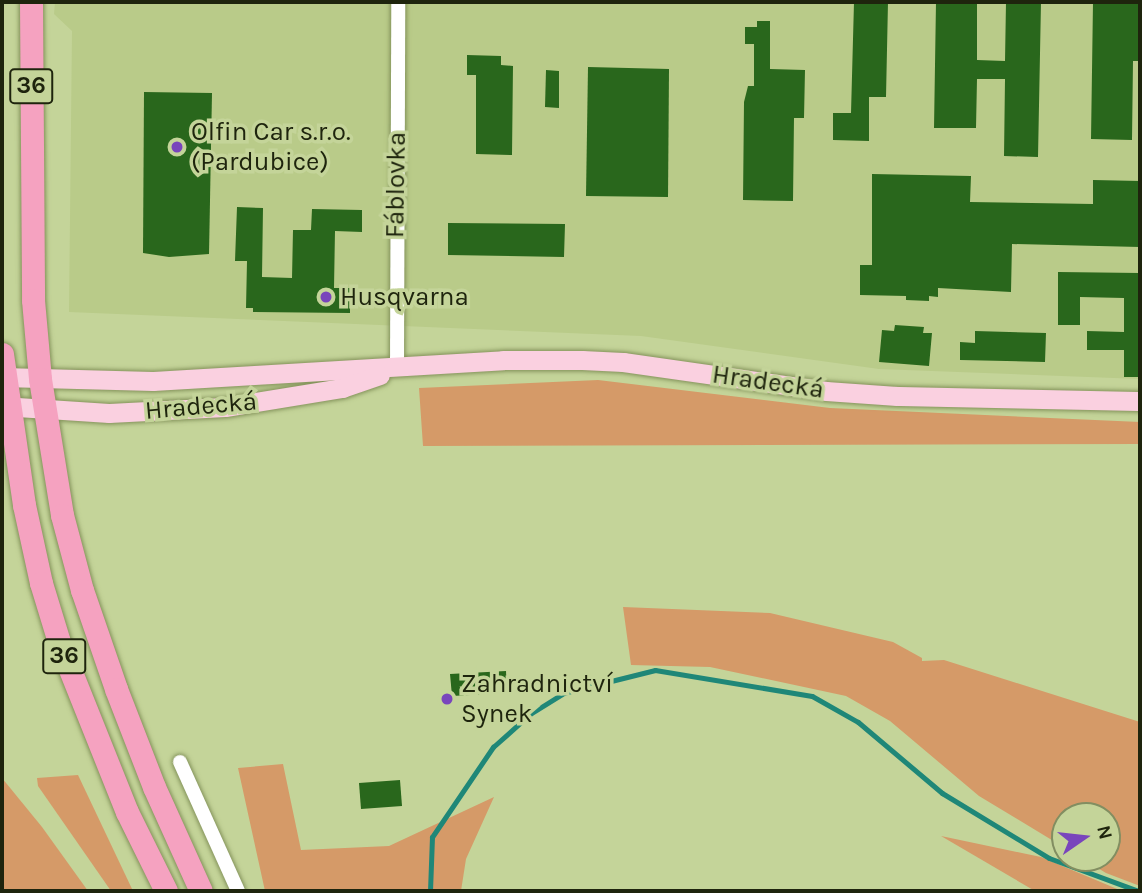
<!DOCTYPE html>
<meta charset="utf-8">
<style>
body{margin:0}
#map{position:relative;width:1142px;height:893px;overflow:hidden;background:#c4d499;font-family:Karla,sans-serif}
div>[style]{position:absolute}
.built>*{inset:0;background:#b9cb89}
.green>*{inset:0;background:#d59a68}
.stream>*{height:5px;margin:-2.5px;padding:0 2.5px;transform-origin:2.5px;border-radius:2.5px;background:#1f8778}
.building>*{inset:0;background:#29671c}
.roads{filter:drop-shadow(0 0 2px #84935b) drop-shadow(0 0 2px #84935b)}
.street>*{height:14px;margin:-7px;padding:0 7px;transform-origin:7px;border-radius:7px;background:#fff}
.secondary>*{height:19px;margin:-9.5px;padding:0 9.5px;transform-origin:9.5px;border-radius:9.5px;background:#fad0e0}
.primary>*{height:23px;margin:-11.5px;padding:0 11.5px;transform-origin:11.5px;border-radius:11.5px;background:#f5a2c0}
.dots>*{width:19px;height:19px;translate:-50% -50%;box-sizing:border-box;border:4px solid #c4d499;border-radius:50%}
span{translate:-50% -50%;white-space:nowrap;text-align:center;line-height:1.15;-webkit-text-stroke:7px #c4d499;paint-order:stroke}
.shield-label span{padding:2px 5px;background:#c4d499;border:2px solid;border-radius:5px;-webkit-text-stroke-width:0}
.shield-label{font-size:24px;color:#1e240d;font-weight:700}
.poi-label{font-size:26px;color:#1e240d}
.left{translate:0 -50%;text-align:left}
.street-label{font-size:26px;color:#1e240d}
.frame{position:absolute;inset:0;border:4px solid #1e240d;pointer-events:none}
.north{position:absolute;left:1051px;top:802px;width:70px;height:70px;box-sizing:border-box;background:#c4d499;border:2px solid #828e61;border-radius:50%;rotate:76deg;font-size:19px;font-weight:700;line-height:28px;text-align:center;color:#1e240d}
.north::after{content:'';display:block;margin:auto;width:24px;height:32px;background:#7945bc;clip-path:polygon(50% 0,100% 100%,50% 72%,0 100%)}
</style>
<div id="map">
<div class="built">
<div style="clip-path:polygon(55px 2px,1140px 2px,1140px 379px,879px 369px,641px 336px,69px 312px,72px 31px,54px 14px)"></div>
</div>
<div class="green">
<div style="clip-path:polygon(598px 380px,830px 408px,1140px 422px,1140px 444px,423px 446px,419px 388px)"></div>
<div style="clip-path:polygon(623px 607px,770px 613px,893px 642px,922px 658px,922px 661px,944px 660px,1140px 722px,1140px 886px,1106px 873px,1081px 858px,1107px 858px,1107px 816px,1065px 816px,1065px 848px,979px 796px,890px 721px,846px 696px,710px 667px,631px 665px)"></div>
<div style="clip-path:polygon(283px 764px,301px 850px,389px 846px,494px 797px,466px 859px,461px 891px,265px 891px,238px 768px)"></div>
<div style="clip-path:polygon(78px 775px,133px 891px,111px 891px,38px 786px,37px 778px)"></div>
<div style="clip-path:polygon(2px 778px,42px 827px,88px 891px,2px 891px)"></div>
<div style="clip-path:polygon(941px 836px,1041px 857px,1122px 891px,1035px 891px)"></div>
</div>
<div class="stream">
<div style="left:430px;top:891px;width:54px;rotate:-87.9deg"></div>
<div style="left:432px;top:837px;width:109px;rotate:-55.9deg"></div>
<div style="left:493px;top:747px;width:50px;rotate:-41.7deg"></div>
<div style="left:530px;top:714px;width:39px;rotate:-32deg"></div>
<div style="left:563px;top:693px;width:95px;rotate:-14deg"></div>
<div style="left:655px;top:670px;width:159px;rotate:9.4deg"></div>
<div style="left:812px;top:696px;width:53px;rotate:29.5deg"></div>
<div style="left:858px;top:722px;width:110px;rotate:40.2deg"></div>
<div style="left:942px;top:793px;width:125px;rotate:31.3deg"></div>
<div style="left:1049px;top:858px;width:95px;rotate:20.3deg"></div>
</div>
<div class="building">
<div style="clip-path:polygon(854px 2px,888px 2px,886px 97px,869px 97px,869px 141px,833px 140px,833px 113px,851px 113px)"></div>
<div style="clip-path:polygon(936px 2px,977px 2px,977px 60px,1005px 61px,1006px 2px,1041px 2px,1038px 157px,1004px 156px,1005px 79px,977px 79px,976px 128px,934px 128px)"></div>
<div style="clip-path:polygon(1093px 2px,1140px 2px,1140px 61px,1133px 61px,1132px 140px,1091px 139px)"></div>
<div style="clip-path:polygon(757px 21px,770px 21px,770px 69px,805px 70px,804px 118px,794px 118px,793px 201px,743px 200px,744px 102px,748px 86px,754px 86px,754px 44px,745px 44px,745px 27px,757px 27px)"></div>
<div style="clip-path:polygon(467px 55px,501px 56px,501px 65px,513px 66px,512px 155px,476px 154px,476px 75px,467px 75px)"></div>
<div style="clip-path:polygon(588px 67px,669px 69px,668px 197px,586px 196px)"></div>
<div style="clip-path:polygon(546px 70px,559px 71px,559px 108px,545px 107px)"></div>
<div style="clip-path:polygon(144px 92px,212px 93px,209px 254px,169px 257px,143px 253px)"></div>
<div style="clip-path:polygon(872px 174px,971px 176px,970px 202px,1093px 204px,1093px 180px,1140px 181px,1140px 247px,1012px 244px,1011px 292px,938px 288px,938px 297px,929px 296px,929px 301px,906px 300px,906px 296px,860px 295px,860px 265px,872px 265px)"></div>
<div style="clip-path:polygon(237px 207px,263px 208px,262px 277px,292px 278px,293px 230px,311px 230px,312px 209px,362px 210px,362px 232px,335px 231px,334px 288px,350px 288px,350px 313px,253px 312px,253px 308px,246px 308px,247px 261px,235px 261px)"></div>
<div style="clip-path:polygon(448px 223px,565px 224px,564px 257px,448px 255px)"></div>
<div style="clip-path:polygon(1058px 272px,1140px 273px,1140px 377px,1124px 377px,1124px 350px,1087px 350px,1087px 331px,1124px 332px,1124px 298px,1080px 297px,1080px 325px,1058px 325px)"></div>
<div style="clip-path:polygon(895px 325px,924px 327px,923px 333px,932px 333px,929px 366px,879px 362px,882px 330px,894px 331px)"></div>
<div style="clip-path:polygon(975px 331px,1046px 333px,1045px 362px,960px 360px,960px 342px,975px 343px)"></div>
<div style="clip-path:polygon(506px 671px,507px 693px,452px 696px,450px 674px)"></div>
<div style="clip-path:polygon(400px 780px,402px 806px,361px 809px,359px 783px)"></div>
</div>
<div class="roads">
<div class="street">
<div style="left:397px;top:369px;width:367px;rotate:-89.8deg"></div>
<div style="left:180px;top:762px;width:141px;rotate:65.8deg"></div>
</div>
<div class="secondary">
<div style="left:2px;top:377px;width:151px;rotate:1.5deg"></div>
<div style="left:153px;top:381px;width:351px;rotate:-3.4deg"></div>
<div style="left:503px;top:360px;width:79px"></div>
<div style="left:582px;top:360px;width:41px;rotate:2.8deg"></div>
<div style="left:623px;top:362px;width:205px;rotate:8.1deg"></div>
<div style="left:826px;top:391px;width:71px;rotate:4deg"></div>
<div style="left:897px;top:396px;width:243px;rotate:1.2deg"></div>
<div style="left:2px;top:406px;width:107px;rotate:3.7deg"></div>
<div style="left:109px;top:413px;width:116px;rotate:-3deg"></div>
<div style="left:225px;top:407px;width:119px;rotate:-9.2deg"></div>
<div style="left:342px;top:388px;width:40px;rotate:-18.9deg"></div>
</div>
<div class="primary">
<div style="left:31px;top:2px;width:298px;rotate:89.6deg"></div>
<div style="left:33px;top:300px;width:79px;rotate:84.9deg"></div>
<div style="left:40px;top:379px;width:138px;rotate:80.8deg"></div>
<div style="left:62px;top:515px;width:78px;rotate:75.1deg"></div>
<div style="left:82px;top:590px;width:105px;rotate:71deg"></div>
<div style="left:116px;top:689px;width:105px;rotate:68.8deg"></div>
<div style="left:154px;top:787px;width:114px;rotate:65.7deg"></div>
<div style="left:2px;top:354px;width:153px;rotate:81.7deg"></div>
<div style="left:24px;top:505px;width:80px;rotate:77.7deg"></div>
<div style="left:41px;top:583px;width:62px;rotate:73deg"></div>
<div style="left:59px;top:642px;width:183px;rotate:68.2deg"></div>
<div style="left:127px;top:812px;width:88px;rotate:63.7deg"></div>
</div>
</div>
<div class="dots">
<div style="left:177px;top:147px;background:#7945bc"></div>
<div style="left:326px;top:297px;background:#7945bc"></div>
<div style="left:447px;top:699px;background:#7945bc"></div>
</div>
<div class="shield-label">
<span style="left:31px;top:86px">36</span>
<span style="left:64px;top:656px">36</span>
</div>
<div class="poi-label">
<span class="left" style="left:191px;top:147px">Olfin Car s.r.o.<br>(Pardubice)</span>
<span class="left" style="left:340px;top:297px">Husqvarna</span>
<span class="left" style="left:461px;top:699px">Zahradnictví<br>Synek</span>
</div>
<div class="street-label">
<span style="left:396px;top:185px;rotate:-89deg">Fáblovka</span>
<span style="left:768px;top:382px;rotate:8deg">Hradecká</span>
<span style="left:201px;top:406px;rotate:-5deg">Hradecká</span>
</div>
<div class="frame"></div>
<div class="north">N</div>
</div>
